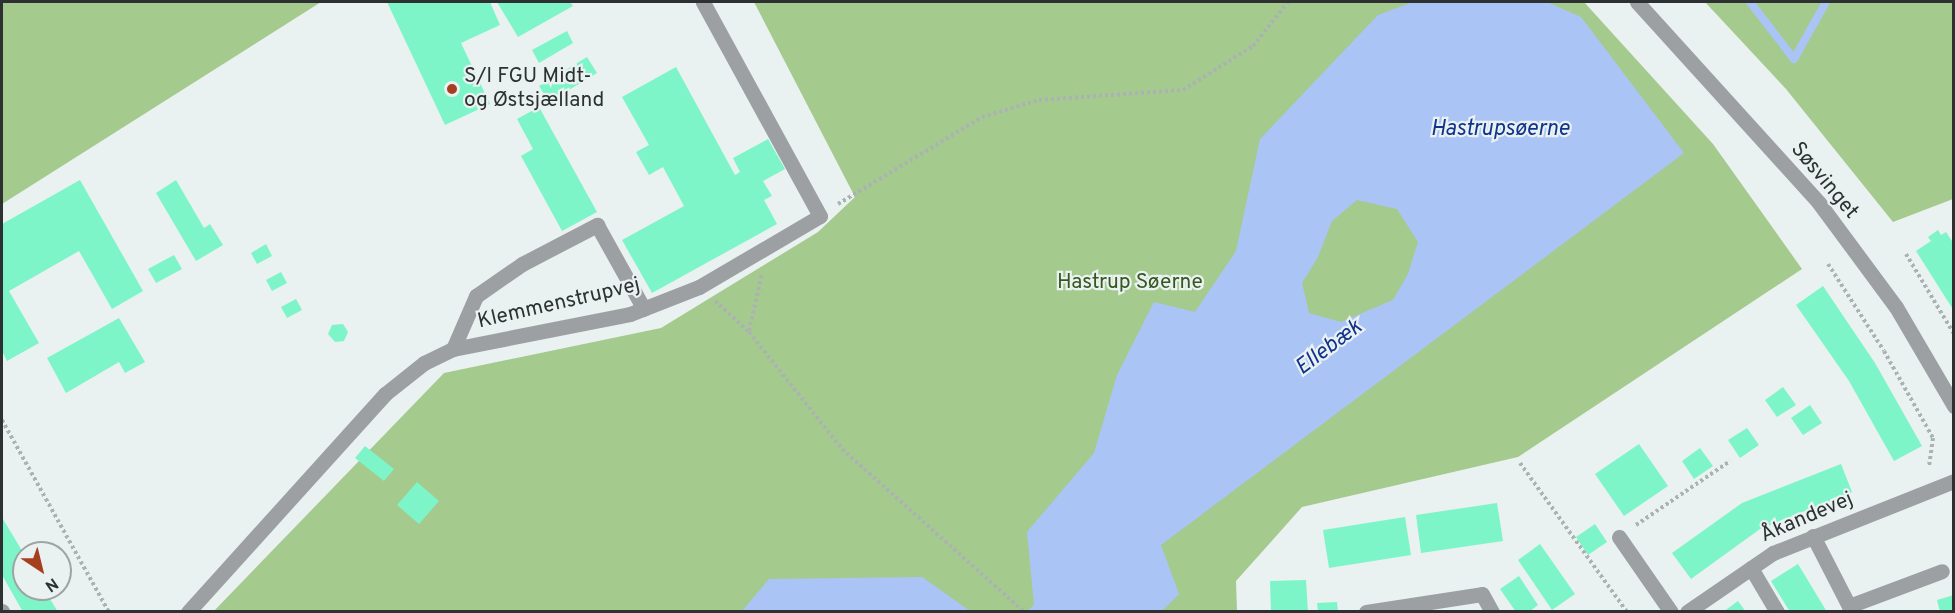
<!DOCTYPE html>
<meta charset="utf-8">
<style>
body{margin:0}
#map{position:relative;width:1955px;height:613px;overflow:hidden;background:#e9f1f1;font-family:Overpass,sans-serif}
div>[style]{position:absolute}
.green>*{inset:0;background:#a4ca8e}
.water>*{inset:0;background:#abc4f6}
.stream>*{height:8px;margin:-4px;padding:0 4px;transform-origin:4px;border-radius:4px;background:#abc4f6}
.building>*{inset:0;background:#7ef5c9}
.path>*{height:4px;margin-top:-2px;transform-origin:0;background:repeating-linear-gradient(90deg,#abb2b2 0 3px,transparent 0 6px)}
.service>*{height:15px;margin:-7.5px;padding:0 7.5px;transform-origin:7.5px;border-radius:7.5px;background:#9da0a2}
.minor>*{height:15px;margin:-7.5px;padding:0 7.5px;transform-origin:7.5px;border-radius:7.5px;background:#9da0a2}
.tertiary>*{height:15px;margin:-7.5px;padding:0 7.5px;transform-origin:7.5px;border-radius:7.5px;background:#9da0a2}
.dots>*{width:16px;height:16px;translate:-50% -50%;box-sizing:border-box;border:3px solid #e9f1f1;border-radius:50%}
span{translate:-50% -50%;white-space:nowrap;text-align:center;line-height:1.15;-webkit-text-stroke:4.5px #e9f1f1;paint-order:stroke}
.poi-label{font-size:21px;color:#2e3131}
.left{translate:0 -50%;text-align:left}
.street-label{font-size:21px;color:#2e3131}
.park-label{font-size:21px;color:#36581f}
.water-label{font-size:22px;color:#10338e;font-style:italic}
.frame{position:absolute;inset:0;border:3px solid #2e3131;pointer-events:none}
.north{position:absolute;left:12px;top:541px;width:60px;height:60px;box-sizing:border-box;background:#e9f1f1;border:2px solid #9ea4a4;border-radius:50%;rotate:145deg;font-size:16px;font-weight:700;line-height:24px;text-align:center;color:#2e3131}
.north::after{content:'';display:block;margin:auto;width:21px;height:27px;background:#a63f1d;clip-path:polygon(50% 0,100% 100%,50% 72%,0 100%)}
</style>
<div id="map">
<div class="green">
<div style="clip-path:polygon(2px 2px,321px 2px,2px 204px)"></div>
<div style="clip-path:polygon(754px 2px,1584px 2px,1713px 144px,1802px 269px,1518px 457px,1302px 507px,1236px 581px,1237px 611px,213px 612px,444px 373px,661px 328px,818px 232px,855px 197px)"></div>
<div style="clip-path:polygon(1705px 2px,1953px 2px,1953px 199px,1893px 222px,1786px 89px)"></div>
</div>
<div class="water">
<div style="clip-path:polygon(evenodd,1413px 2px,1547px 2px,1581px 17px,1684px 153px,1161px 545px,1179px 594px,1162px 611px,1027px 611px,1034px 605px,1027px 532px,1094px 453px,1117px 375px,1154px 302px,1195px 312px,1236px 251px,1260px 139px,1378px 15px,1413px 2px,1357px 200px,1397px 209px,1418px 242px,1408px 274px,1393px 300px,1341px 322px,1309px 313px,1302px 283px,1318px 257px,1332px 221px,1357px 200px)"></div>
<div style="clip-path:polygon(922px 577px,970px 611px,742px 611px,769px 579px)"></div>
</div>
<div class="stream">
<div style="left:1750px;top:2px;width:72px;rotate:52.3deg"></div>
<div style="left:1794px;top:59px;width:65px;rotate:-60.7deg"></div>
</div>
<div class="building">
<div style="clip-path:polygon(387px 2px,490px 2px,500px 25px,461px 43px,490px 104px,445px 125px)"></div>
<div style="clip-path:polygon(497px 2px,570px 2px,573px 6px,518px 37px)"></div>
<div style="clip-path:polygon(567px 31px,573px 43px,539px 63px,532px 50px)"></div>
<div style="clip-path:polygon(587px 57px,597px 73px,549px 102px,539px 86px)"></div>
<div style="clip-path:polygon(676px 67px,735px 175px,740px 172px,733px 158px,768px 139px,785px 169px,763px 181px,772px 196px,764px 200px,777px 224px,652px 293px,622px 240px,684px 206px,663px 167px,649px 175px,636px 152px,649px 145px,622px 97px)"></div>
<div style="clip-path:polygon(539px 107px,597px 212px,562px 231px,521px 156px,533px 149px,517px 119px)"></div>
<div style="clip-path:polygon(80px 180px,143px 291px,112px 309px,79px 251px,9px 291px,39px 343px,7px 361px,2px 351px,2px 224px)"></div>
<div style="clip-path:polygon(176px 180px,204px 228px,210px 224px,223px 245px,196px 261px,156px 193px)"></div>
<div style="clip-path:polygon(1938px 230px,1941px 235px,1946px 232px,1954px 244px,1954px 311px,1916px 251px,1931px 241px,1928px 237px)"></div>
<div style="clip-path:polygon(266px 244px,272px 256px,257px 264px,251px 253px)"></div>
<div style="clip-path:polygon(174px 255px,182px 269px,156px 283px,148px 269px)"></div>
<div style="clip-path:polygon(281px 272px,287px 283px,272px 291px,266px 280px)"></div>
<div style="clip-path:polygon(1823px 286px,1875px 363px,1922px 446px,1894px 461px,1849px 381px,1796px 305px)"></div>
<div style="clip-path:polygon(296px 299px,302px 310px,287px 318px,281px 307px)"></div>
<div style="clip-path:polygon(119px 318px,145px 362px,125px 373px,119px 362px,66px 393px,47px 358px)"></div>
<div style="clip-path:polygon(343px 324px,348px 332px,344px 341px,335px 342px,328px 334px,332px 325px)"></div>
<div style="clip-path:polygon(1783px 387px,1796px 405px,1777px 417px,1765px 400px)"></div>
<div style="clip-path:polygon(1810px 405px,1822px 423px,1803px 435px,1791px 418px)"></div>
<div style="clip-path:polygon(1747px 428px,1759px 445px,1740px 458px,1728px 440px)"></div>
<div style="clip-path:polygon(1639px 444px,1668px 486px,1624px 516px,1595px 474px)"></div>
<div style="clip-path:polygon(365px 446px,394px 469px,384px 481px,355px 458px)"></div>
<div style="clip-path:polygon(1700px 448px,1713px 466px,1694px 479px,1682px 461px)"></div>
<div style="clip-path:polygon(1841px 464px,1852px 492px,1760px 529px,1691px 579px,1672px 553px,1742px 503px)"></div>
<div style="clip-path:polygon(417px 482px,439px 501px,419px 524px,397px 505px)"></div>
<div style="clip-path:polygon(1497px 503px,1503px 541px,1421px 553px,1416px 515px)"></div>
<div style="clip-path:polygon(1405px 517px,1411px 555px,1329px 568px,1323px 530px)"></div>
<div style="clip-path:polygon(3px 519px,24px 554px,24px 589px,44px 589px,58px 612px,23px 612px,2px 575px)"></div>
<div style="clip-path:polygon(1595px 524px,1607px 542px,1588px 555px,1576px 537px)"></div>
<div style="clip-path:polygon(1540px 544px,1575px 594px,1552px 610px,1518px 560px)"></div>
<div style="clip-path:polygon(1798px 564px,1827px 612px,1790px 612px,1771px 581px)"></div>
<div style="clip-path:polygon(1519px 576px,1538px 605px,1529px 612px,1516px 612px,1500px 589px)"></div>
<div style="clip-path:polygon(1306px 580px,1308px 612px,1271px 612px,1270px 581px)"></div>
<div style="clip-path:polygon(1954px 595px,1954px 612px,1940px 612px,1937px 600px)"></div>
<div style="clip-path:polygon(1738px 601px,1746px 612px,1723px 612px)"></div>
<div style="clip-path:polygon(1337px 602px,1338px 612px,1318px 612px,1317px 603px)"></div>
</div>
<div class="path">
<div style="left:838px;top:204px;width:168px;rotate:-31.1deg"></div>
<div style="left:982px;top:117px;width:59px;rotate:-16.6deg"></div>
<div style="left:1039px;top:100px;width:144px;rotate:-4deg"></div>
<div style="left:1183px;top:90px;width:83px;rotate:-32.2deg"></div>
<div style="left:1253px;top:46px;width:56px;rotate:-51.5deg"></div>
<div style="left:1906px;top:254px;width:93px;rotate:59deg"></div>
<div style="left:1828px;top:264px;width:103px;rotate:57.2deg"></div>
<div style="left:1884px;top:351px;width:100px;rotate:60.6deg"></div>
<div style="left:1933px;top:438px;width:29px;rotate:98deg"></div>
<div style="left:715px;top:301px;width:46px;rotate:42.4deg"></div>
<div style="left:749px;top:332px;width:149px;rotate:51.5deg"></div>
<div style="left:842px;top:449px;width:244px;rotate:41.8deg"></div>
<div style="left:749px;top:331px;width:58px;rotate:-77.2deg"></div>
<div style="left:2px;top:420px;width:220px;rotate:60.9deg"></div>
<div style="left:1520px;top:463px;width:183px;rotate:54.3deg"></div>
<div style="left:1636px;top:525px;width:114px;rotate:-34.2deg"></div>
</div>
<div class="service">
<div style="left:453px;top:349px;width:58px;rotate:-66.5deg"></div>
<div style="left:476px;top:296px;width:56px;rotate:-34.8deg"></div>
<div style="left:522px;top:264px;width:85px;rotate:-27.5deg"></div>
<div style="left:597px;top:225px;width:96px;rotate:60.8deg"></div>
<div style="left:1813px;top:536px;width:79px;rotate:62.8deg"></div>
<div style="left:1849px;top:606px;width:99px;rotate:-20.6deg"></div>
<div style="left:1619px;top:537px;width:91px;rotate:55.3deg"></div>
<div style="left:1751px;top:568px;width:51px;rotate:59.4deg"></div>
</div>
<div class="minor">
<div style="left:2px;top:611px;width:1px;rotate:90deg"></div>
<div style="left:188px;top:612px;width:294px;rotate:-47.9deg"></div>
<div style="left:385px;top:394px;width:50px;rotate:-38.5deg"></div>
<div style="left:424px;top:363px;width:32px;rotate:-26deg"></div>
<div style="left:453px;top:349px;width:180px;rotate:-11.2deg"></div>
<div style="left:630px;top:314px;width:74px;rotate:-21.4deg"></div>
<div style="left:699px;top:287px;width:140px;rotate:-30.4deg"></div>
<div style="left:820px;top:216px;width:244px;rotate:-118.7deg"></div>
<div style="left:1366px;top:612px;width:117px;rotate:-8.8deg"></div>
<div style="left:1482px;top:594px;width:21px;rotate:61deg"></div>
<div style="left:1687px;top:612px;width:104px;rotate:-34.5deg"></div>
<div style="left:1773px;top:553px;width:195px;rotate:-21.7deg"></div>
</div>
<div class="tertiary">
<div style="left:1637px;top:2px;width:271px;rotate:47.8deg"></div>
<div style="left:1819px;top:203px;width:129px;rotate:53.5deg"></div>
<div style="left:1896px;top:307px;width:115px;rotate:59.6deg"></div>
</div>
<div class="dots">
<div style="left:452px;top:89px;background:#a63f1d"></div>
</div>
<div class="poi-label">
<span class="left" style="left:464px;top:89px">S/I FGU Midt-<br>og Østsjælland</span>
</div>
<div class="street-label">
<span style="left:1824px;top:181px;rotate:50deg">Søsvinget</span>
<span style="left:559px;top:304px;rotate:-13deg">Klemmenstrupvej</span>
<span style="left:1807px;top:518px;rotate:-23deg">Åkandevej</span>
</div>
<div class="park-label">
<span style="left:1130px;top:283px">Hastrup Søerne</span>
</div>
<div class="water-label">
<span style="left:1500px;top:130px">Hastrupsøerne</span>
<span style="left:1329px;top:348px;rotate:-37deg">Ellebæk</span>
</div>
<div class="frame"></div>
<div class="north">N</div>
</div>
